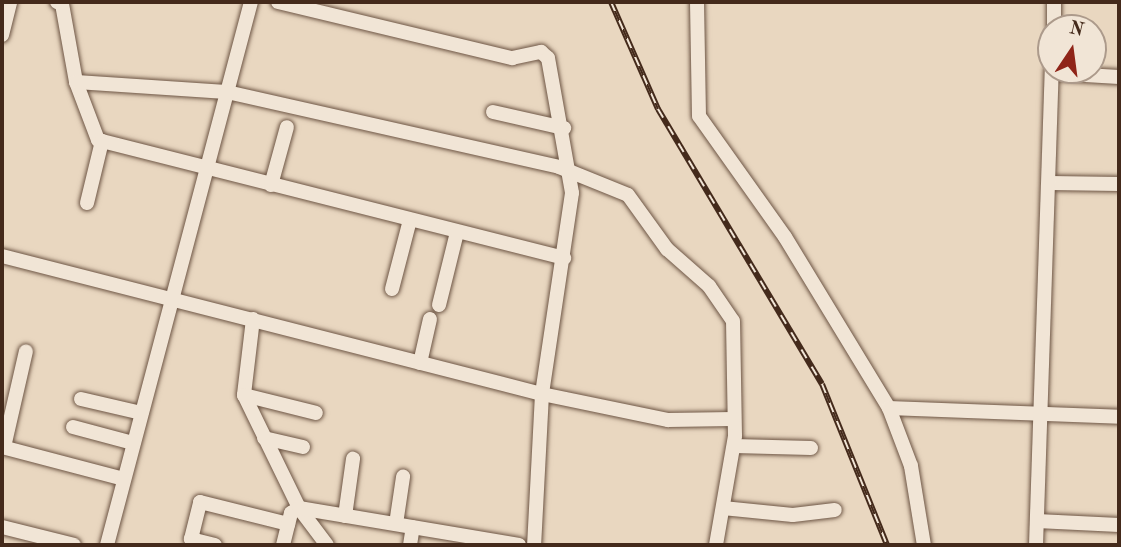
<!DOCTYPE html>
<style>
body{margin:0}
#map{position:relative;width:1121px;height:547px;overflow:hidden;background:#e9d7c0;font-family:"Old Standard TT",serif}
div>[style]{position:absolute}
.roads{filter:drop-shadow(0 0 2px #6d5544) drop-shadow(0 0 2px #6d5544)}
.minor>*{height:14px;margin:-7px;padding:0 7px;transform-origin:7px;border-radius:7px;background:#f1e5d6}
.rail>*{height:6px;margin-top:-3px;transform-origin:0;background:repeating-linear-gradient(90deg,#f1e5d6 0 10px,#442a1b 0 20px);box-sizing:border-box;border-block:2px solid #442a1b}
span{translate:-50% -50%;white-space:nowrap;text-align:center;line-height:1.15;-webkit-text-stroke:7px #f1e5d6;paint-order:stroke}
.frame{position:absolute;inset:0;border:4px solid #442a1b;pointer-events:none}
.north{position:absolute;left:1037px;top:14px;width:70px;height:70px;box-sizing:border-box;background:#f1e5d6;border:2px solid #ac9a8b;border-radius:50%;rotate:13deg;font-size:19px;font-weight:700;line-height:28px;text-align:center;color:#442a1b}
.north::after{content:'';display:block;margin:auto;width:24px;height:32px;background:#8f2418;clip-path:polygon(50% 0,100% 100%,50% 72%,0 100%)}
</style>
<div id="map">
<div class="roads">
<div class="minor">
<div style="left:57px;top:2px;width:5px;rotate:22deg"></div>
<div style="left:62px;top:4px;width:79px;rotate:79.8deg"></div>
<div style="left:76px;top:82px;width:62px;rotate:69.2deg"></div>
<div style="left:98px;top:140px;width:481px;rotate:14.2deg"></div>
<div style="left:278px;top:2px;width:241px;rotate:13.5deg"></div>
<div style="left:512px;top:58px;width:30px;rotate:-12deg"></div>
<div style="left:541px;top:52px;width:9px;rotate:41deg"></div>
<div style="left:548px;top:58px;width:137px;rotate:79.9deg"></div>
<div style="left:572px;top:193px;width:203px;rotate:98.5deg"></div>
<div style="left:542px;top:394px;width:151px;rotate:93deg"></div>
<div style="left:697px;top:2px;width:114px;rotate:89deg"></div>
<div style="left:699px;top:116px;width:148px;rotate:54.6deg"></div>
<div style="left:785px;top:237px;width:200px;rotate:58.7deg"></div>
<div style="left:889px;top:408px;width:62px;rotate:69.2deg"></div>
<div style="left:911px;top:466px;width:80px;rotate:80.7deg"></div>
<div style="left:1054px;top:28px;width:26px;rotate:-90deg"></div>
<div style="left:2px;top:35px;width:34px;rotate:-76deg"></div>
<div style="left:1052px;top:73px;width:67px;rotate:3.4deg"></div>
<div style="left:76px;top:82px;width:151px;rotate:3.8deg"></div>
<div style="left:227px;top:92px;width:340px;rotate:12.7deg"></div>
<div style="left:559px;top:167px;width:74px;rotate:22.1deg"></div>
<div style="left:628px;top:195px;width:67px;rotate:54.2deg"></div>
<div style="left:667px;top:249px;width:56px;rotate:41.4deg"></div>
<div style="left:709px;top:286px;width:42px;rotate:55.6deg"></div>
<div style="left:733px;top:321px;width:115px;rotate:89deg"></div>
<div style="left:735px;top:436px;width:111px;rotate:99.9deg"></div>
<div style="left:493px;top:112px;width:73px;rotate:12.7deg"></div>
<div style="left:1050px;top:183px;width:69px;rotate:0.8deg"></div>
<div style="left:271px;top:185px;width:60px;rotate:-74.6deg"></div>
<div style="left:87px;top:203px;width:64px;rotate:-76.4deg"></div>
<div style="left:2px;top:256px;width:557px;rotate:14.34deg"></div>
<div style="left:542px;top:394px;width:129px;rotate:11.7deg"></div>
<div style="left:668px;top:420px;width:65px;rotate:-0.9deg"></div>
<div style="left:392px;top:289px;width:71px;rotate:-75.4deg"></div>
<div style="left:439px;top:305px;width:75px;rotate:-76.1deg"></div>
<div style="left:253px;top:319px;width:77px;rotate:96.8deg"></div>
<div style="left:244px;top:395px;width:126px;rotate:64deg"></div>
<div style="left:299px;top:508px;width:46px;rotate:52.9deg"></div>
<div style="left:420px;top:363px;width:45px;rotate:-77.2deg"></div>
<div style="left:244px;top:395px;width:74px;rotate:14deg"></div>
<div style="left:81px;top:399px;width:62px;rotate:13.1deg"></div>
<div style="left:889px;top:408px;width:230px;rotate:2.2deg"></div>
<div style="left:73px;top:427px;width:62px;rotate:14.9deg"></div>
<div style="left:264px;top:438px;width:40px;rotate:13deg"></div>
<div style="left:734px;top:446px;width:77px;rotate:1.5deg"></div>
<div style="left:2px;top:447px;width:126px;rotate:14.7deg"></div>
<div style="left:4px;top:447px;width:98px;rotate:-77.1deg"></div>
<div style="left:723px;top:508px;width:70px;rotate:5.7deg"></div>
<div style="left:793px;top:515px;width:42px;rotate:-6.8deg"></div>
<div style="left:345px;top:516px;width:58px;rotate:-82deg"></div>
<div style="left:1037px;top:521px;width:82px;rotate:2.8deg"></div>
<div style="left:396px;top:524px;width:48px;rotate:-81.5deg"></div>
<div style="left:2px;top:527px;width:74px;rotate:14deg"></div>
<div style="left:107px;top:545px;width:562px;rotate:-75.15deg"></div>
<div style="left:215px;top:545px;width:25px;rotate:-166deg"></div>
<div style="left:191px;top:539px;width:38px;rotate:-76deg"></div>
<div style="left:200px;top:502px;width:91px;rotate:14deg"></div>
<div style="left:283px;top:545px;width:33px;rotate:-76deg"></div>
<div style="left:291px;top:513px;width:9px;rotate:-32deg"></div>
<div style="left:299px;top:508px;width:223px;rotate:9.5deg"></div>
<div style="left:410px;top:545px;width:18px;rotate:-81deg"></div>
<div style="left:1036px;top:545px;width:475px;rotate:-88.1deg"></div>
</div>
</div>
<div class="rail">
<div style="left:611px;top:2px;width:117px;rotate:66.3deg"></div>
<div style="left:658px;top:109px;width:320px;rotate:59.2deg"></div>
<div style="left:822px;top:384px;width:174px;rotate:68deg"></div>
</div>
<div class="frame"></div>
<div class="north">N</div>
</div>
